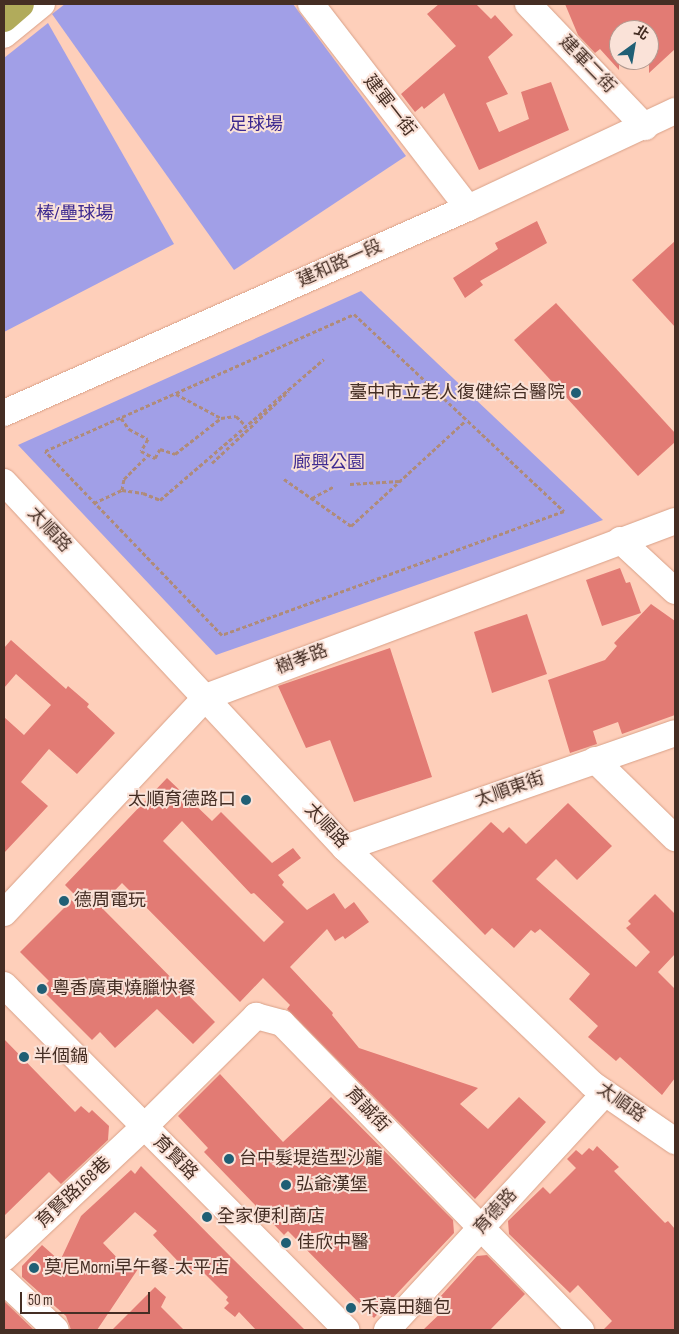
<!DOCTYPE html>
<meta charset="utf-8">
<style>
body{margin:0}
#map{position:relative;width:679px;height:1334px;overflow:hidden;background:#fecfba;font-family:"Sofia Sans Condensed","Noto Sans TC",sans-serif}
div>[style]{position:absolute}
.green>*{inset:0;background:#a19fe7}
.building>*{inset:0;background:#e27b74}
.path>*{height:3px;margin-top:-1.5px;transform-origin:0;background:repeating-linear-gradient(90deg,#af8b7a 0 4px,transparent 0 6.5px)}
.roads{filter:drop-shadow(0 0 1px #d9a188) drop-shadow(0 0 1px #d9a188)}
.minor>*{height:26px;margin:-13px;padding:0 13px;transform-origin:13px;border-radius:13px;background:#fff}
.highway>*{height:28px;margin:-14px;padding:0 14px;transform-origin:14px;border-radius:14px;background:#b1ab5b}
.dots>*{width:14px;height:14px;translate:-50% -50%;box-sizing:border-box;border:2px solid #fae2d8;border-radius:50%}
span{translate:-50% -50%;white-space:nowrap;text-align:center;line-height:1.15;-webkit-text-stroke:4px #fae2d8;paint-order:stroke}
.street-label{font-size:18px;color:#452e24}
.park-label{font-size:18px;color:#3e2a90}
.poi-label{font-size:18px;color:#452e24}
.right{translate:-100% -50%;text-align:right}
.left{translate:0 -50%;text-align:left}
.frame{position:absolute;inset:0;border:5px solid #452e24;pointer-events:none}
.north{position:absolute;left:609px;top:20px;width:50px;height:50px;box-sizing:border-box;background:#fae2d8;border:1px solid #b29a90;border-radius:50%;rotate:32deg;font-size:14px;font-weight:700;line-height:20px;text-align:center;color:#452e24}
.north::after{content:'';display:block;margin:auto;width:18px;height:22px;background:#205f75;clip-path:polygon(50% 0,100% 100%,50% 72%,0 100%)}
.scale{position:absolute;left:20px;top:1292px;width:130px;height:22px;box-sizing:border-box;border:2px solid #452e24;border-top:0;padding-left:6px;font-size:15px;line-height:18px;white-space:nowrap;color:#452e24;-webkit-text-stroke:4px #fae2d8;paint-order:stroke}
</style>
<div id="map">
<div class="green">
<div style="clip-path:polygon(65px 4px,293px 4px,406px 156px,234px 270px,52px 14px)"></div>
<div style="clip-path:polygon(48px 23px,174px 244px,4px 332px,4px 58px)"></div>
<div style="clip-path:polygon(361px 291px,603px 520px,216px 655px,18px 445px)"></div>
</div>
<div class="building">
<div style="clip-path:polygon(439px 4px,476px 4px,491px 19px,495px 15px,513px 35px,488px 57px,508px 94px,486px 103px,499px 132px,529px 119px,521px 92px,551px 82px,569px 130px,479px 170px,444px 93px,424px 109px,422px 106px,415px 112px,401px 94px,456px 46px,427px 14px)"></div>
<div style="clip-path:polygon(565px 4px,675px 4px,675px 49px,649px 73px,649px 30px,619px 30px,619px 70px,600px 49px,595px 53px,578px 35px)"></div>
<div style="clip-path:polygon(537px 221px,547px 243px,480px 281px,483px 285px,465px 298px,453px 278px,498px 249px,495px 243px)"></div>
<div style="clip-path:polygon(675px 241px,675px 327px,632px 280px)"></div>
<div style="clip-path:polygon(556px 303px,675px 433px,675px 442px,638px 476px,514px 340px)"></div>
<div style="clip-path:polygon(620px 568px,626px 583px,630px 582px,641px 613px,602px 626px,586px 580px)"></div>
<div style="clip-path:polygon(651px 604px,675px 621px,675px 715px,622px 734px,618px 722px,593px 731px,597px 744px,570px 753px,548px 680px,605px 660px,617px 646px,614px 643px)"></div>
<div style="clip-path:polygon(527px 614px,547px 674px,492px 693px,474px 632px)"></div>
<div style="clip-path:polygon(11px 640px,66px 689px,68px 686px,89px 704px,87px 707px,115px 733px,77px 774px,49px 749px,21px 782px,48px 806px,4px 853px,4px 717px,24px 735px,51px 705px,16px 674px,4px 688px,4px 648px)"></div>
<div style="clip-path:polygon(390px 648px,432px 777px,354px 802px,330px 740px,306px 748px,278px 686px)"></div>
<div style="clip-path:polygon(evenodd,167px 778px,212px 821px,221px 812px,272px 863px,293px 848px,301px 858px,278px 875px,284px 882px,282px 885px,307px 910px,334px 893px,345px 909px,354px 902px,369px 922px,345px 939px,343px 936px,335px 941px,327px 929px,290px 967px,333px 1013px,332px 1015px,359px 1048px,478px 1088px,460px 1104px,488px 1129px,519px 1097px,546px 1122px,475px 1199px,287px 1009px,290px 1005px,263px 978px,240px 1002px,122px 883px,100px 906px,215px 1022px,193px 1044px,157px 1009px,115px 1048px,100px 1032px,92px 1040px,41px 989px,49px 981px,20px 952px,76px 896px,65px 885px,167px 778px,182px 821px,251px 894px,254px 893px,284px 922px,264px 942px,163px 841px,182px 821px)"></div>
<div style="clip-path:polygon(568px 803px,612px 846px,577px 880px,556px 859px,536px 879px,636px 967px,650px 952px,626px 928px,631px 924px,628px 921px,655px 894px,675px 914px,675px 954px,658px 972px,675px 989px,675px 1078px,662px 1095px,620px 1057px,616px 1061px,588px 1037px,598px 1026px,569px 999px,590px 974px,540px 929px,535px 933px,531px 930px,514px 948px,492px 928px,485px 935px,432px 881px,491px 822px,503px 833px,509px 827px,526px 844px)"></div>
<div style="clip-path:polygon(4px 1039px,75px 1112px,81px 1106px,89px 1113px,92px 1110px,109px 1126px,108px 1140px,61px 1184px,49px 1172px,4px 1216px)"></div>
<div style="clip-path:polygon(220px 1074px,283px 1142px,331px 1097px,453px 1220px,454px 1233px,374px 1318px,288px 1231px,284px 1235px,204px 1152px,208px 1148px,178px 1116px)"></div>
<div style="clip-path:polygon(597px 1146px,619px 1167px,614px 1171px,665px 1223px,668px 1221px,675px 1229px,675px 1330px,603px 1330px,612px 1321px,578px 1285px,570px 1293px,509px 1234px,508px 1221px,543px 1187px,550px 1194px,576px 1168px,567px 1159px,576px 1150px,582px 1155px,589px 1148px,593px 1151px)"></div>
<div style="clip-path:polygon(141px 1166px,230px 1256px,305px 1330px,256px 1330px,239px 1312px,235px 1317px,224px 1308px,229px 1303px,226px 1300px,228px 1297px,200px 1269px,195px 1268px,190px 1274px,153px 1235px,157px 1231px,135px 1212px,103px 1243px,123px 1264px,127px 1260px,138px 1269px,97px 1330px,71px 1330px,66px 1316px,22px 1277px,22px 1266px,42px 1245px,60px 1261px,81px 1216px,131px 1170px,135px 1174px)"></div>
<div style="clip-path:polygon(487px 1255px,525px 1294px,490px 1330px,423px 1330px,449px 1305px,440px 1297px,477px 1256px)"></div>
<div style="clip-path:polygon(155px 1287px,166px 1297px,161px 1307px,184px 1330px,112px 1330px)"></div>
<div style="clip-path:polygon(4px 1301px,34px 1330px,4px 1330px)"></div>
</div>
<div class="path">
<div style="left:354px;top:314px;width:288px;rotate:43.2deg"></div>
<div style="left:564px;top:511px;width:364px;rotate:160.1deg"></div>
<div style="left:222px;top:635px;width:255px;rotate:-133.9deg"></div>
<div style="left:45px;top:451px;width:338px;rotate:-23.9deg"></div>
<div style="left:176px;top:394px;width:51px;rotate:28.1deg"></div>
<div style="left:121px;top:418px;width:14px;rotate:54deg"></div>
<div style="left:129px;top:429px;width:21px;rotate:28deg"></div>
<div style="left:148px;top:439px;width:14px;rotate:120deg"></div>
<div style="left:141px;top:451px;width:16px;rotate:27deg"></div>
<div style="left:155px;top:458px;width:10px;rotate:-61deg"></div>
<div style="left:160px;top:449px;width:16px;rotate:18deg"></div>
<div style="left:175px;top:454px;width:58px;rotate:-38deg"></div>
<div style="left:221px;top:418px;width:15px;rotate:-8deg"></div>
<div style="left:236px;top:416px;width:11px;rotate:45deg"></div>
<div style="left:212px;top:463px;width:105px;rotate:-43.1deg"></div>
<div style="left:284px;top:479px;width:82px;rotate:35deg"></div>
<div style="left:351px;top:526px;width:154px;rotate:-42.6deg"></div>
<div style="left:350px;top:484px;width:49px;rotate:-3.5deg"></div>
<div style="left:122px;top:490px;width:21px;rotate:8deg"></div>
<div style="left:143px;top:493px;width:18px;rotate:22deg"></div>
<div style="left:160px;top:500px;width:216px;rotate:-40.7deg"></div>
<div style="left:312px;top:498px;width:24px;rotate:-28deg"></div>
<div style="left:94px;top:503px;width:31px;rotate:-25deg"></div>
<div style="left:122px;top:490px;width:11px;rotate:-80deg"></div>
<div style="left:124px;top:479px;width:34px;rotate:-45deg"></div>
</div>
<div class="roads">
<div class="minor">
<div style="left:311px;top:4px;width:257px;rotate:52.4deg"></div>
<div style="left:528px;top:4px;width:170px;rotate:46.4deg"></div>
<div style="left:4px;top:35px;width:49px;rotate:-39.2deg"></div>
<div style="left:4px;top:413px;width:507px;rotate:-23.84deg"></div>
<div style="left:468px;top:208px;width:229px;rotate:-25.1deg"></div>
<div style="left:4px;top:482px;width:500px;rotate:47.03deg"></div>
<div style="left:345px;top:848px;width:342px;rotate:43.7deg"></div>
<div style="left:592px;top:1084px;width:101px;rotate:34.5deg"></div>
<div style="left:620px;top:540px;width:75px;rotate:42.8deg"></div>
<div style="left:595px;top:760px;width:112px;rotate:44.3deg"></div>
<div style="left:345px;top:848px;width:349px;rotate:-19.2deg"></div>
<div style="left:4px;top:913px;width:296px;rotate:-46.9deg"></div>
<div style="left:206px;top:697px;width:501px;rotate:-20.57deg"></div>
<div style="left:4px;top:985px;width:486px;rotate:45.2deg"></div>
<div style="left:4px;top:1258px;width:192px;rotate:-43.1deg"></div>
<div style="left:144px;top:1127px;width:158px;rotate:-44.7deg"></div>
<div style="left:256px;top:1016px;width:27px;rotate:15deg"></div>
<div style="left:282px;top:1023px;width:429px;rotate:45.8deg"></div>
<div style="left:4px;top:1281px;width:71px;rotate:43.3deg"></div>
<div style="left:387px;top:1330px;width:322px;rotate:-47.4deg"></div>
</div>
<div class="highway">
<div style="left:4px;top:18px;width:21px;rotate:-41deg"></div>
</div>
</div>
<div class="dots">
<div style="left:576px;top:393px;background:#205f75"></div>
<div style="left:246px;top:800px;background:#205f75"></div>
<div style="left:64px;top:901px;background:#205f75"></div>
<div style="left:42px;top:989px;background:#205f75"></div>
<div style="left:24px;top:1057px;background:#205f75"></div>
<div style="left:229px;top:1159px;background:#205f75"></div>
<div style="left:286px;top:1185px;background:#205f75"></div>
<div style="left:207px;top:1217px;background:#205f75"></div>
<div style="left:286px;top:1243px;background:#205f75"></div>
<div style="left:34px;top:1268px;background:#205f75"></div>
<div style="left:351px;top:1308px;background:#205f75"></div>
</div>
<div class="street-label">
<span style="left:587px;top:65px;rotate:46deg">建軍二街</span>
<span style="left:389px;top:106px;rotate:52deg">建軍一街</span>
<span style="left:340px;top:264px;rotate:-24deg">建和路一段</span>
<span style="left:49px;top:530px;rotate:47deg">太順路</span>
<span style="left:302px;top:660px;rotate:-21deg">樹孝路</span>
<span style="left:510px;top:790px;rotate:-19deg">太順東街</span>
<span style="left:326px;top:826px;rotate:47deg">太順路</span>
<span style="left:621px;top:1103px;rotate:35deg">太順路</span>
<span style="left:367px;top:1110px;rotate:46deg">育誠街</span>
<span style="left:175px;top:1158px;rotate:45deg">育賢路</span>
<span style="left:74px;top:1193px;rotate:-43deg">育賢路168巷</span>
<span style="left:496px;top:1212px;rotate:-48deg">育德路</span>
</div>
<div class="park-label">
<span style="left:256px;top:125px">足球場</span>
<span style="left:75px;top:214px">棒/壘球場</span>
<span style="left:329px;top:463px">廊興公園</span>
</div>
<div class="poi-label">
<span class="right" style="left:565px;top:393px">臺中市立老人復健綜合醫院</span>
<span class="right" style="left:236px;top:800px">太順育德路口</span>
<span class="left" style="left:74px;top:901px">德周電玩</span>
<span class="left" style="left:52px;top:989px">粵香廣東燒臘快餐</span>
<span class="left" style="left:34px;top:1057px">半個鍋</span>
<span class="left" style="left:239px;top:1159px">台中髮堤造型沙龍</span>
<span class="left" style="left:296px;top:1185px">弘爺漢堡</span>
<span class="left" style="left:217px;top:1217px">全家便利商店</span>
<span class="left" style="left:297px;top:1243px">佳欣中醫</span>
<span class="left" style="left:44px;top:1268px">莫尼Morni早午餐-太平店</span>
<span class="left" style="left:361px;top:1308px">禾嘉田麵包</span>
</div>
<div class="frame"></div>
<div class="north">北</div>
<div class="scale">50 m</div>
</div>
